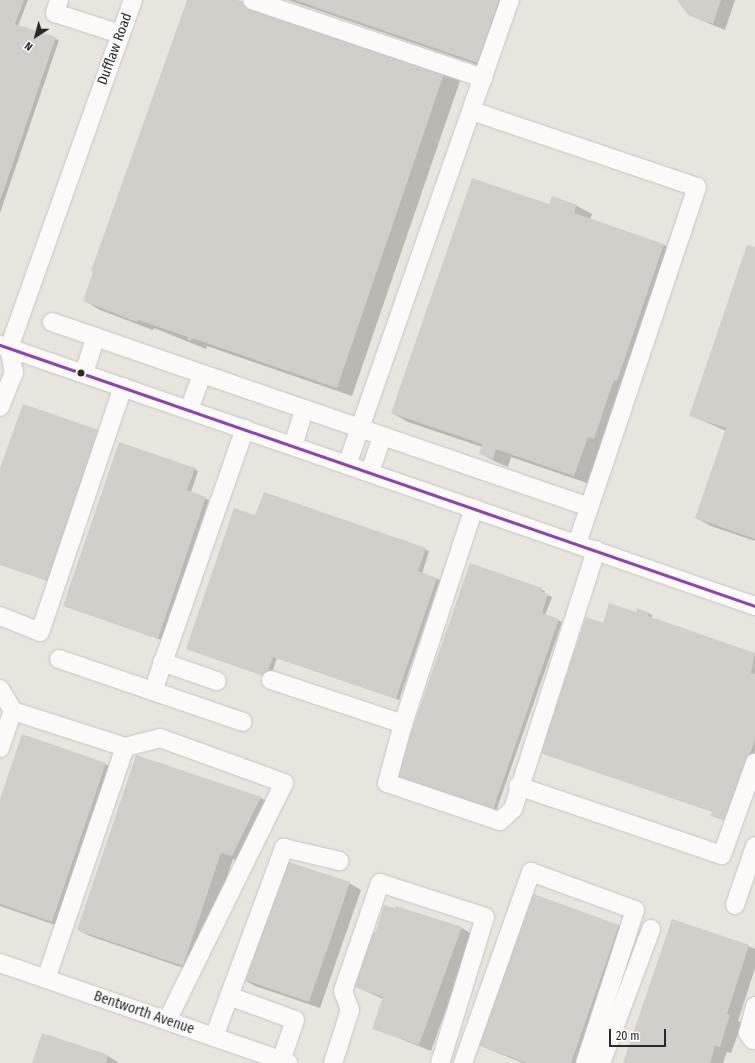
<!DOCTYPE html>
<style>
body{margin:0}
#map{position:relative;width:755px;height:1063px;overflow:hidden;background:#e9e6e0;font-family:"Fira Sans Condensed",sans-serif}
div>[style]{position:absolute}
.shadow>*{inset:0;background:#0003}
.building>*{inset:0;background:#d2cfcb}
.roads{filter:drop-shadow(0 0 1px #c6c5c6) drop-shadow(0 0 1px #c6c5c6)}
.minor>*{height:18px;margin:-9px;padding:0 9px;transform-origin:9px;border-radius:9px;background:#fcfbfa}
.bus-1>*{height:3px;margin:-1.5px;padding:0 1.5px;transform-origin:1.5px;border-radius:1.5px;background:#8e44ad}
.dots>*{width:11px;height:11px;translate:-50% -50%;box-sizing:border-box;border:2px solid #fff;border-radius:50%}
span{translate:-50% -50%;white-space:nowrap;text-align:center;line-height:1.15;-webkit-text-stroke:4px #fff;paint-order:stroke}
.street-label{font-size:14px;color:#2a2a2a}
.north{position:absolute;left:16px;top:16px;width:40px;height:40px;-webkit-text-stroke:3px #fff;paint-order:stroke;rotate:216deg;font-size:11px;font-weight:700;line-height:16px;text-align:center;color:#2a2a2a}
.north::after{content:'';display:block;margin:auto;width:14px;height:18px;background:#2a2a2a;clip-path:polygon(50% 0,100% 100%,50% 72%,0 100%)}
.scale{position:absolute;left:609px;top:1029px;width:57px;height:18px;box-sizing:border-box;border:2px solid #2a2a2a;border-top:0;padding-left:5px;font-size:12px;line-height:14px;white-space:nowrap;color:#2a2a2a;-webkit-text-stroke:3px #fff;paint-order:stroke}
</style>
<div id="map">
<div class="shadow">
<div style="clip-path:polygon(0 0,28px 0,18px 26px,59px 40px,0 213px)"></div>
<div style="clip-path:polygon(188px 0,235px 0,445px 72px,460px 81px,352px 396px,207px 346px,206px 349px,154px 328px,153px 330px,100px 310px,85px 301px)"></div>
<div style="clip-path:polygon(288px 0,513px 0,489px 69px)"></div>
<div style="clip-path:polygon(678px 0,735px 0,725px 30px,689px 15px)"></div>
<div style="clip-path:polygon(550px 205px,577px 206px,592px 214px,590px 219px,664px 245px,679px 254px,590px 484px,511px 457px,508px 467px,496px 462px,480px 453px,482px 447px,408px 422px,392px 413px)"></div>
<div style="clip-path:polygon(755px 248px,755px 541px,711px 526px,696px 518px,726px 431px,690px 415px)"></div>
<div style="clip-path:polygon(194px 469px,198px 471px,191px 492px,209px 500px,162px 640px,64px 606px)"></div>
<div style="clip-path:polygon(265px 493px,429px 551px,422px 574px,440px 580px,399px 700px,277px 658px,270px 678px,187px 649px,255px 516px)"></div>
<div style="clip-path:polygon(471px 564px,545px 591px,544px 593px,552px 597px,545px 615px,562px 622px,496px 811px,398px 776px)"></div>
<div style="clip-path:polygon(648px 613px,652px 615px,651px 619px,755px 654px,755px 751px,731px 822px,715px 817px,603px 624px,637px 614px)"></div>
<div style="clip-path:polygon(105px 764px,117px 770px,64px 928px,0 906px,0 802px)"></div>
<div style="clip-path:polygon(261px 798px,272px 804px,244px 862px,233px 859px,195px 972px,90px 936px,78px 930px)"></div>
<div style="clip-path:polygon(349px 883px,361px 890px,320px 1008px,255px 986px,243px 979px)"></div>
<div style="clip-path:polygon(528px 894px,619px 926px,631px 932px,585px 1063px,523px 1063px,476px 1044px)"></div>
<div style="clip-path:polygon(397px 907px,462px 928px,473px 935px,431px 1051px,373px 1028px,383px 999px,352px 985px,377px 932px)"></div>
<div style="clip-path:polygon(748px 946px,755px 949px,755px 968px,738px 1021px,742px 1023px,731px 1053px,727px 1052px,723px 1063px,624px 1063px)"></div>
<div style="clip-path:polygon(43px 1034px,108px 1056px,119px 1063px,33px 1063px)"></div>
</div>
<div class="building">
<div style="clip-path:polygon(0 0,24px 0,15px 24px,56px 37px,0 201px)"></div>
<div style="clip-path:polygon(187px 0,238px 0,445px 71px,337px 388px,192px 338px,191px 341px,187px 339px,188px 337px,138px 320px,137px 322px,83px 301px,93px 272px,91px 271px)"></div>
<div style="clip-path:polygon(295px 0,499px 0,478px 63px)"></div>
<div style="clip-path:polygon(677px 0,721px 0,713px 24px,688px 15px)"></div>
<div style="clip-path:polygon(472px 178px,549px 204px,552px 196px,577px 205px,574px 213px,664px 244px,617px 381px,614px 380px,594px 439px,588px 437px,574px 476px,496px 449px,493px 459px,479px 454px,482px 444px,391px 413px)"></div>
<div style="clip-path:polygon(747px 245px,755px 247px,755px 539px,695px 518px,726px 428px,689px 416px)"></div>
<div style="clip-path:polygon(23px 404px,105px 432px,53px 583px,0 565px,0 468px)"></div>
<div style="clip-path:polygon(119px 442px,195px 468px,187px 490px,206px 497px,158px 639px,63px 606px)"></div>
<div style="clip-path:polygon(264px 492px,426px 548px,418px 571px,437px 578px,396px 699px,273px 657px,266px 677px,186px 649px,234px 508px,255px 515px)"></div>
<div style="clip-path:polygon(470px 563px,542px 588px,541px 591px,548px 594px,542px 613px,559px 619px,493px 810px,396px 776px)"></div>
<div style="clip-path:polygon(609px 603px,636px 612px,637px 608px,649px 613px,648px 616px,755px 653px,751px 673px,755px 674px,755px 739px,727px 821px,710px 816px,712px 812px,540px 753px,586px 617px,603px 623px)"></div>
<div style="clip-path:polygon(22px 734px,106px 763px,52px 922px,0 904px,0 799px)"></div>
<div style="clip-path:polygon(136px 755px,261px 797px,232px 856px,221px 853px,183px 966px,77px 930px)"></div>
<div style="clip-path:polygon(283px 860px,350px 882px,309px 1002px,242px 979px)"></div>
<div style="clip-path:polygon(528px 892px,619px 925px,571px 1063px,527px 1063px,475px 1044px)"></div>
<div style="clip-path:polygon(384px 905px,395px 908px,396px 906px,462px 927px,419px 1045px,372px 1029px,383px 997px,351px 986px,366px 939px,376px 931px)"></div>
<div style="clip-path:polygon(672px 919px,749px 945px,727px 1014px,730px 1015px,720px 1047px,715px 1046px,710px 1063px,623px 1063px)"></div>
<div style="clip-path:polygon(42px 1033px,108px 1055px,106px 1063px,32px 1063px)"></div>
</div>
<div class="roads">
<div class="minor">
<div style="left:59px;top:0;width:14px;rotate:107deg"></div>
<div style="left:55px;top:13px;width:68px;rotate:17.9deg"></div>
<div style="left:252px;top:0;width:244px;rotate:18.7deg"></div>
<div style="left:472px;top:111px;width:237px;rotate:18.7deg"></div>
<div style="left:697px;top:187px;width:377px;rotate:108.6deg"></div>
<div style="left:52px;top:322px;width:568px;rotate:19.01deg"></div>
<div style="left:0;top:345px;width:799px;rotate:19.07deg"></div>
<div style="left:9px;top:348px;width:369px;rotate:-70.4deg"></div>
<div style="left:84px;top:373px;width:38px;rotate:-72deg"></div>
<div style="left:0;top:407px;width:37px;rotate:-68deg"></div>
<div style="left:14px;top:373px;width:25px;rotate:-101deg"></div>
<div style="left:189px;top:410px;width:38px;rotate:-70deg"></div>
<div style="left:293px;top:446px;width:38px;rotate:-73deg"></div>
<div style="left:347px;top:465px;width:493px;rotate:-70.7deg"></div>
<div style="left:370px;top:472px;width:37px;rotate:-71deg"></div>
<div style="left:474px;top:508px;width:227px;rotate:108.2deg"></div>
<div style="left:403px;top:724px;width:61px;rotate:105.2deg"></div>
<div style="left:387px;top:783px;width:119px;rotate:18.6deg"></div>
<div style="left:500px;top:821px;width:18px;rotate:-43deg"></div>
<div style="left:513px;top:809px;width:272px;rotate:-72.2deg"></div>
<div style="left:0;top:616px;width:43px;rotate:21.8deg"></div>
<div style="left:40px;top:632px;width:259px;rotate:-71.3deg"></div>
<div style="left:59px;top:659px;width:194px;rotate:18.9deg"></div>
<div style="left:162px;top:662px;width:58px;rotate:19.1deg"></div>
<div style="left:271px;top:680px;width:139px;rotate:18.4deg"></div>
<div style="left:0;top:689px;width:26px;rotate:59deg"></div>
<div style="left:153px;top:691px;width:278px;rotate:-70.7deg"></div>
<div style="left:0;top:748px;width:39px;rotate:-71deg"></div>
<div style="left:13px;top:711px;width:118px;rotate:17.8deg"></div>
<div style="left:518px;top:786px;width:215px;rotate:18.7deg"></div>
<div style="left:722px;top:855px;width:98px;rotate:-70.3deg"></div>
<div style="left:735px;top:905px;width:62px;rotate:-71.3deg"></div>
<div style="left:0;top:963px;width:305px;rotate:19.1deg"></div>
<div style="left:46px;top:979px;width:245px;rotate:-71.2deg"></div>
<div style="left:125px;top:747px;width:36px;rotate:-14deg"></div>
<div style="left:160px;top:738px;width:132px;rotate:19.9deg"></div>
<div style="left:284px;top:783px;width:265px;rotate:116.2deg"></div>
<div style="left:229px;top:996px;width:70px;rotate:20deg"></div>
<div style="left:295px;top:1020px;width:43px;rotate:108.9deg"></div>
<div style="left:214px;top:1037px;width:202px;rotate:-69.7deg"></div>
<div style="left:284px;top:848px;width:57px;rotate:13.3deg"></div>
<div style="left:753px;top:1040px;width:9px;rotate:-126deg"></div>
<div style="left:748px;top:1033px;width:28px;rotate:-75deg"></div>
<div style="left:333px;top:1063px;width:56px;rotate:-72.2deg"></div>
<div style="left:350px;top:1010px;width:20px;rotate:-110deg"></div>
<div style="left:343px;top:991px;width:114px;rotate:-71.1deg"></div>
<div style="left:380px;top:883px;width:110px;rotate:17.9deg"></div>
<div style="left:485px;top:917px;width:153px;rotate:107.1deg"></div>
<div style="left:463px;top:1063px;width:203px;rotate:-70.4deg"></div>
<div style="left:531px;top:872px;width:111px;rotate:20.1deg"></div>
<div style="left:635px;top:910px;width:161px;rotate:108.1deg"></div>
<div style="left:601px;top:1063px;width:143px;rotate:-69.5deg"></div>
</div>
</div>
<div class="bus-1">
<div style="left:0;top:345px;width:799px;rotate:19.07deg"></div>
</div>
<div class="dots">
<div style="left:81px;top:373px;background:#2a2a2a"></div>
</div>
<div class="street-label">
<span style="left:115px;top:49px;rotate:-70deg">Dufflaw Road</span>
<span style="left:144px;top:1013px;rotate:19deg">Bentworth Avenue</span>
</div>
<div class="north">N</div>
<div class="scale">20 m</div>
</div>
